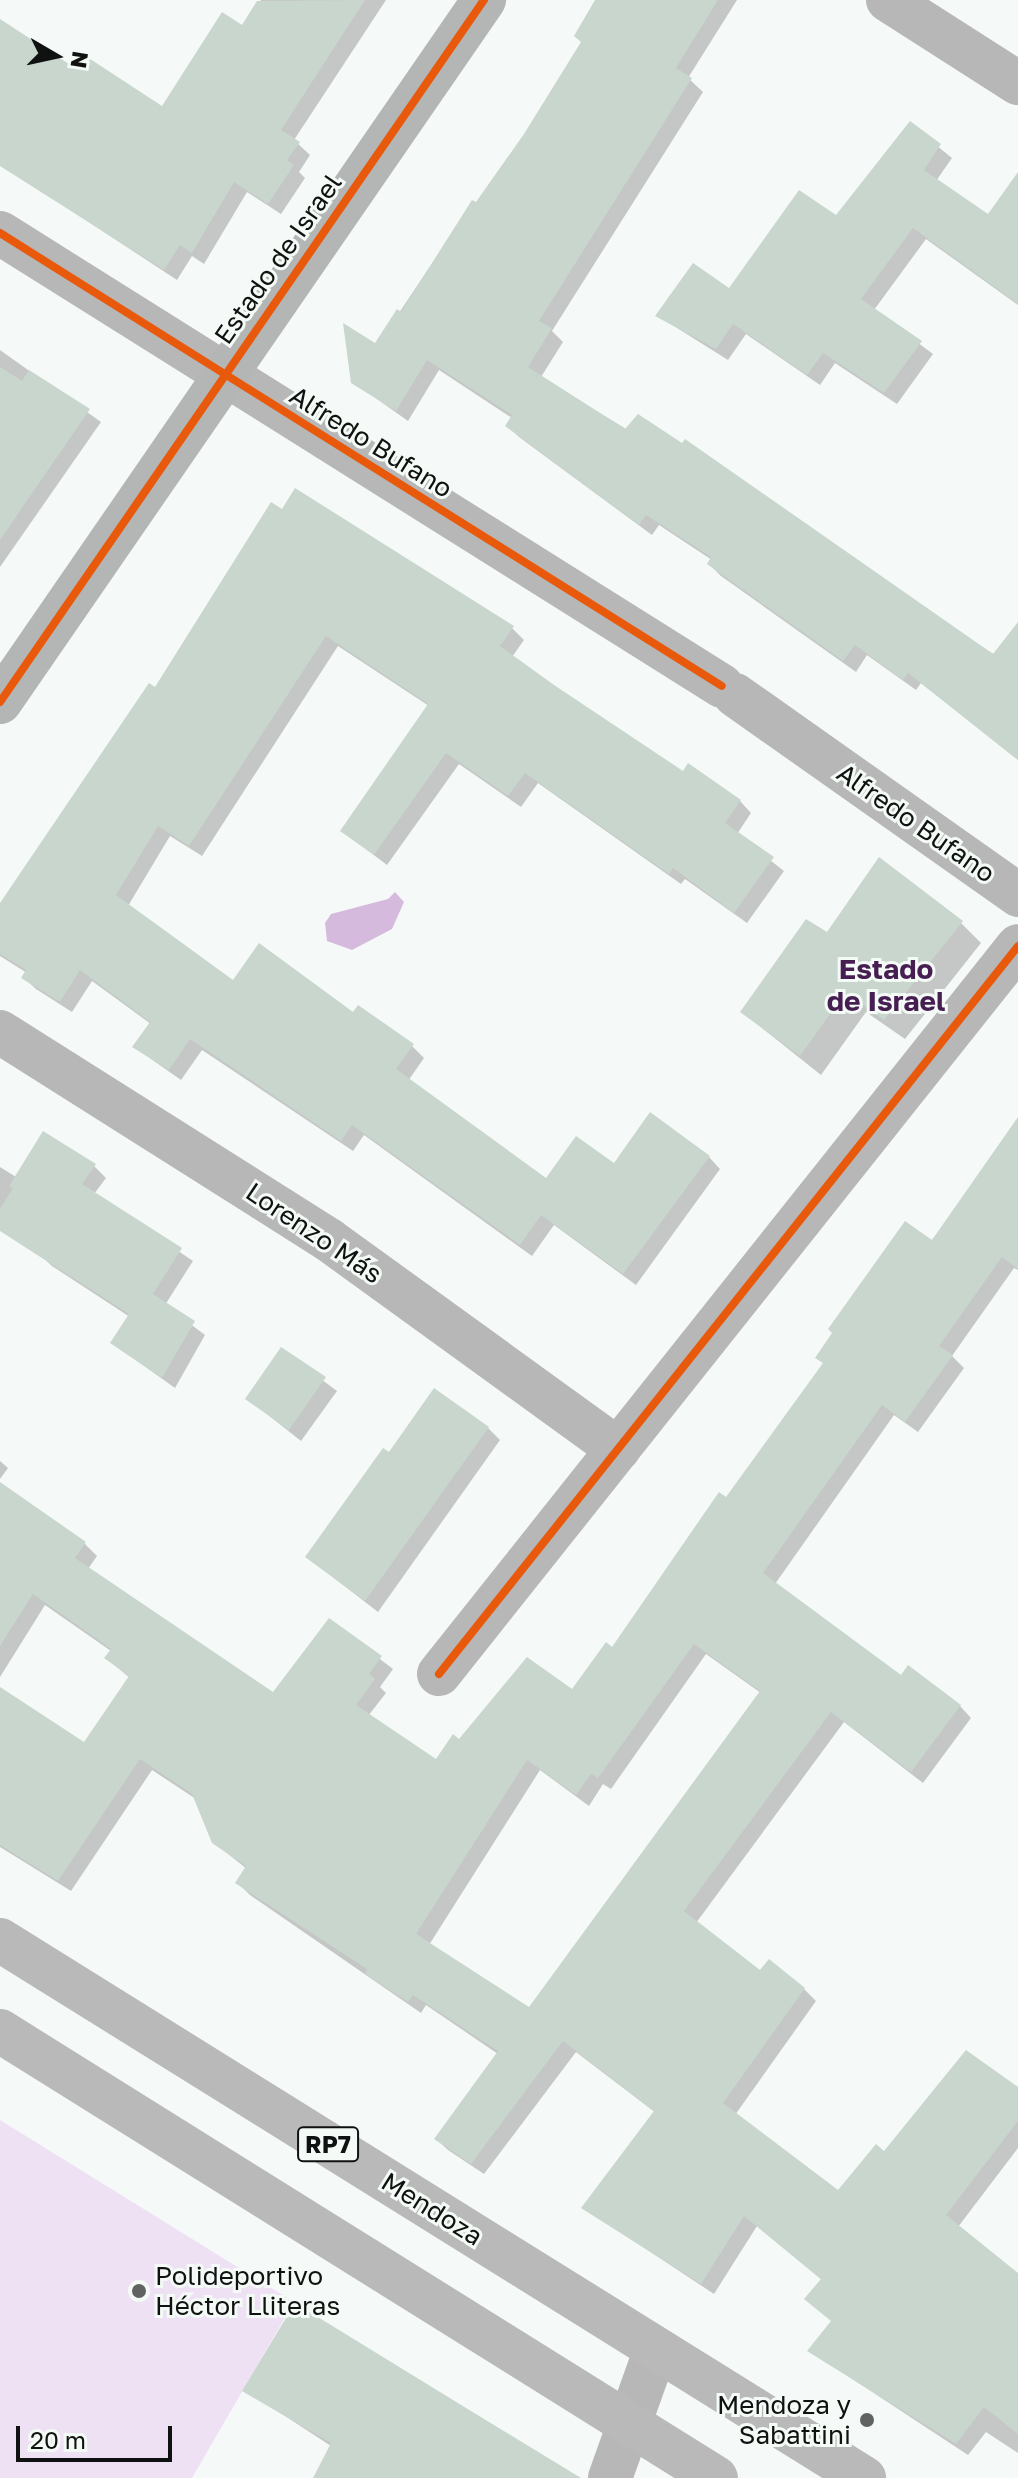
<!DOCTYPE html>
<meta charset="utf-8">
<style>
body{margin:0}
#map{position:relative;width:1018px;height:2478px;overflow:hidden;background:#f5f9f7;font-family:"Golos Text",sans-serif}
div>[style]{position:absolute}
.green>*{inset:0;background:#eee1f4}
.water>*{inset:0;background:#d6bade}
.shadow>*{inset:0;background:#0003}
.building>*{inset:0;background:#c8d6ce}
.street>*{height:44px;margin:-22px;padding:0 22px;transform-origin:22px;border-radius:22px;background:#b6b7b6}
.secondary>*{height:44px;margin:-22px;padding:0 22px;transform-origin:22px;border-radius:22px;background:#b4b6b6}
.primary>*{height:44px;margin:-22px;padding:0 22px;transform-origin:22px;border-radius:22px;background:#b8b9b8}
.cycleway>*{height:8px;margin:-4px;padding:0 4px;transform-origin:4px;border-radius:4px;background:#e8590c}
.dots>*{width:22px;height:22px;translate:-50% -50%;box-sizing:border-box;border:4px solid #f4faf6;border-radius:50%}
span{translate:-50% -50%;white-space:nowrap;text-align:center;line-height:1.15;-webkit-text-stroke:6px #f4faf6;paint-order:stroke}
.shield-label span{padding:2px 6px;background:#f4faf6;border:2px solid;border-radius:6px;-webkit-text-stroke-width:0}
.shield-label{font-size:24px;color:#101211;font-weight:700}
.street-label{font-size:26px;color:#101211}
.poi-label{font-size:26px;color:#101211}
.left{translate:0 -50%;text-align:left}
.right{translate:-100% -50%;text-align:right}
.neighbourhood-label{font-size:28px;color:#471e52;font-weight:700}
.north{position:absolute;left:16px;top:16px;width:80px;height:80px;-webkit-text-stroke:6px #f4faf6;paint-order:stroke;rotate:99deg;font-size:22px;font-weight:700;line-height:32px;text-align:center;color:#101211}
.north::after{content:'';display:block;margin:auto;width:28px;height:36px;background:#101211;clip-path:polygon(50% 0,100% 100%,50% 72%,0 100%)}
.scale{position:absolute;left:16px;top:2426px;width:156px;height:36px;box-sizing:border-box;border:4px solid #101211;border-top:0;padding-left:10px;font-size:24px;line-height:28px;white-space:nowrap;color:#101211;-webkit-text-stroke:6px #f4faf6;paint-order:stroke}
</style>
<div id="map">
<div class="green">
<div style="clip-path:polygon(0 2120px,294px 2302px,192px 2478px,0 2478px)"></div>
</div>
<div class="water">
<div style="clip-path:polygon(395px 892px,404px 902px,392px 929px,352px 950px,327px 941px,325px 923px,331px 914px,388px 899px)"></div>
</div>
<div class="shadow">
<div style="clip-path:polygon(261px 0,386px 0,294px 140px,310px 155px,299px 172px,305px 178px,281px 214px,247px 192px,204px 264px,192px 256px,177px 280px,8px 169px,0 131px,0 22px,73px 69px,163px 108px,242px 28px)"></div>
<div style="clip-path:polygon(598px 0,737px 0,688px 78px,703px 92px,552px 331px,563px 342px,541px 377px,1018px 669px,1018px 760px,921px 683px,916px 690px,867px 655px,856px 672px,721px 576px,709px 564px,712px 560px,659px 525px,652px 535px,519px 437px,507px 425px,512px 418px,439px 370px,408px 421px,353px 382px,473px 202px,476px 205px,526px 135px,583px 43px)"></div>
<div style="clip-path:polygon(910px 124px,952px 158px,936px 181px,988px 217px,1018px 205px,1018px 305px,926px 239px,874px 310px,933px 354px,897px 404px,835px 363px,820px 385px,746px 334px,728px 360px,658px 316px,730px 291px,836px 218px)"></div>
<div style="clip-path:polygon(0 350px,101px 422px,0 567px)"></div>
<div style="clip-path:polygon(272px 505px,512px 628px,524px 640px,512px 657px,683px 774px,740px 801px,751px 813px,737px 834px,784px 871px,747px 923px,685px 879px,681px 884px,538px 783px,521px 807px,459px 764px,387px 865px,342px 831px,429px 706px,338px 646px,202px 856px,170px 836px,128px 906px,233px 983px,353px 1014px,412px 1046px,424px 1058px,408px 1081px,547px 1181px,614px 1166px,709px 1157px,720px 1169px,636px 1285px,554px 1225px,532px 1256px,364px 1135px,353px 1151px,202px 1050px,181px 1080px,134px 1047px,151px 1024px,92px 981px,72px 1012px,36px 989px,24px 978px,27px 973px,0 956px,0 908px,155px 689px)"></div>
<div style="clip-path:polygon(961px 923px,981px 943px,905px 1039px,866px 1012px,821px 1075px,742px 1012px,828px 935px)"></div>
<div style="clip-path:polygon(evenodd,1018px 1130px,1018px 1270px,1014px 1268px,952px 1356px,964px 1368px,918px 1432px,894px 1415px,775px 1584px,901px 1677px,960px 1706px,971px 1718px,923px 1783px,844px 1722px,696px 1923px,761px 1973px,804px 1989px,816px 2001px,735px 2115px,838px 2193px,884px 2154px,1018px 2094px,1018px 2148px,958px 2227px,1018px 2275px,1018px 2453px,986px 2432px,968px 2455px,810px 2351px,832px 2322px,822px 2280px,757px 2226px,714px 2294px,584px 2208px,656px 2113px,576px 2052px,484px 2174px,448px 2150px,436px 2139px,498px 2054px,426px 2005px,421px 2013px,250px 1895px,238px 1883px,247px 1869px,213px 1842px,196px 1799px,152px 1770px,71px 1891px,0 1847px,0 1763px,85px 1745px,130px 1678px,106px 1658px,111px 1651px,45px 1605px,0 1677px,0 1485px,85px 1544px,97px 1556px,88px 1569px,274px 1695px,330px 1621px,393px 1669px,380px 1687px,386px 1693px,368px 1716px,437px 1761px,460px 1742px,573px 1692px,613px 1649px,1018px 1130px,706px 1654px,761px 1693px,529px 2010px,429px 1945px,540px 1770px,589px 1806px,603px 1784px,611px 1789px,706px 1654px)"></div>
<div style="clip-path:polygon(94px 1166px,106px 1178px,94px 1194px,193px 1261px,165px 1305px,205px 1335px,175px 1388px,112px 1343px,130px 1317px,52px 1266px,0 1218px,0 1167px,16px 1177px)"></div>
<div style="clip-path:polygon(282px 1350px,337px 1391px,301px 1441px,248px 1399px)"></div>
<div style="clip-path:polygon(488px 1428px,500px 1440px,378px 1612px,307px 1557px,389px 1455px)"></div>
<div style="clip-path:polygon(0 1461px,8px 1468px,0 1479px)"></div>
<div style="clip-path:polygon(245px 2390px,550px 2478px,315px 2478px,331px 2446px)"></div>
</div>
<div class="building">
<div style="clip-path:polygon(365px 0,281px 130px,300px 142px,287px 160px,294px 165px,268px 204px,234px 182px,192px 253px,180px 245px,164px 270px,0 166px,0 19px,72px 66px,81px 53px,162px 106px,222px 12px,242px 25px,257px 1px)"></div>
<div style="clip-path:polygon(595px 0,718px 0,676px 68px,692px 78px,539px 321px,552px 328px,528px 367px,625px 429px,638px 414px,682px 443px,685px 439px,993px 654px,1018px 622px,1018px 760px,908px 673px,903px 680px,855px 645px,843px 661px,707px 564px,711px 557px,646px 515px,639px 525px,505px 426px,512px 415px,427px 360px,396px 411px,351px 383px,343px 323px,375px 343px,397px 309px,401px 312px,472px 200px,476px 202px,524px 134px,581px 42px,574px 36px)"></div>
<div style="clip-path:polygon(910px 121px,941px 144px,924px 170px,988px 214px,1018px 172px,1018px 304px,913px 228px,861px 299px,922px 341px,884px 393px,823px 353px,807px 375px,733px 324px,716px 349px,655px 316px,693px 263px,729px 288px,799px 190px,836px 215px)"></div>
<div style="clip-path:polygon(0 367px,22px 381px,29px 370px,90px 409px,0 540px)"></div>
<div style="clip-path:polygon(295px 488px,514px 626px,500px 646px,554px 685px,683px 771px,688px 763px,741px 800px,725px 823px,774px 857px,734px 913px,673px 868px,669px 874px,525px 773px,508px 796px,446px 753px,374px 855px,340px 831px,428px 704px,326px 636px,189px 846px,158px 826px,116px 895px,233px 980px,259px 943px,353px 1012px,358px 1005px,414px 1044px,396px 1069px,546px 1178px,576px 1136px,614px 1163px,650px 1112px,710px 1156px,623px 1274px,541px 1215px,520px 1245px,352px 1125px,341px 1141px,190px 1039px,169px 1070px,132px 1047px,150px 1022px,80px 970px,60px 1002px,21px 978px,26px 970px,0 954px,0 903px,149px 683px,155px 687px,271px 502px,282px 509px)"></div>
<div style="clip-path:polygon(879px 857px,963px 921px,884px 1020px,845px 993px,800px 1056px,740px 1012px,806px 919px,827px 932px)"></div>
<div style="clip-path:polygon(evenodd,1018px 1117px,1018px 1269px,1002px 1257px,939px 1346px,953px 1355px,905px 1422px,882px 1405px,763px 1573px,901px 1675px,908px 1665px,961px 1705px,911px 1772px,831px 1712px,684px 1911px,760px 1970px,769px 1959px,805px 1988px,723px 2103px,838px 2190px,876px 2144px,884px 2151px,966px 2050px,1018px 2087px,1018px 2121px,946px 2215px,1018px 2273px,1018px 2434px,984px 2407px,956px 2444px,807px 2351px,831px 2321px,804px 2299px,821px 2279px,744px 2216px,701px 2284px,581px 2208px,654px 2111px,563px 2041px,471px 2164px,434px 2139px,498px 2051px,413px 1995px,408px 2002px,365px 1974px,367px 1969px,235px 1883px,246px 1866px,212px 1843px,192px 1794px,140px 1759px,58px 1881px,0 1845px,0 1687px,84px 1742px,129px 1676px,104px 1658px,111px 1649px,33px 1594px,0 1646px,0 1482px,86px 1542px,75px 1558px,273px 1692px,329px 1618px,382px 1656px,369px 1674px,375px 1679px,356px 1705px,436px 1759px,453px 1734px,459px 1739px,527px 1657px,572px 1689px,606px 1642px,612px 1647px,719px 1492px,726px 1497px,823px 1363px,815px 1358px,832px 1333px,828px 1329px,905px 1221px,932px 1240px,1018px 1117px,694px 1644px,760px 1691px,529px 2007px,416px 1934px,527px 1760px,576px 1795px,591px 1774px,598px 1778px,694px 1644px)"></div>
<div style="clip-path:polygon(43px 1131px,96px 1164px,82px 1184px,182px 1248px,153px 1294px,195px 1321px,162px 1378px,110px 1343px,129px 1314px,0 1231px,0 1209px,13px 1188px,9px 1186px)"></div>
<div style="clip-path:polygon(281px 1347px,326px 1377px,289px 1430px,245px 1399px)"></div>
<div style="clip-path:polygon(434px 1388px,489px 1427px,365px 1601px,305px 1557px,383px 1448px,389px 1452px)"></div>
<div style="clip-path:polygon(295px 2303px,466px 2408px,581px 2478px,313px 2478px,331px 2443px,242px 2391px)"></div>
</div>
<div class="street">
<div style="left:888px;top:0;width:154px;rotate:32.6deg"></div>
<div style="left:0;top:233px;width:852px;rotate:32.11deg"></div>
<div style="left:735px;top:695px;width:347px;rotate:35.2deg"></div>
<div style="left:0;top:1032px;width:389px;rotate:32.3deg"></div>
<div style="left:329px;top:1240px;width:357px;rotate:35.9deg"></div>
<div style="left:439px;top:1674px;width:930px;rotate:-51.5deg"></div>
<div style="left:610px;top:2478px;width:137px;rotate:-70.4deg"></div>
</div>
<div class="secondary">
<div style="left:0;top:702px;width:853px;rotate:-55.42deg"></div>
</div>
<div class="primary">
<div style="left:0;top:1940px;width:1018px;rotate:31.91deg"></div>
<div style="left:0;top:2031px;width:844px;rotate:31.98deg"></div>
</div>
<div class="cycleway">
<div style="left:0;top:233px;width:852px;rotate:32.11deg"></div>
<div style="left:0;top:702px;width:853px;rotate:-55.42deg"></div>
<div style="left:439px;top:1674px;width:930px;rotate:-51.5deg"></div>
</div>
<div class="dots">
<div style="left:139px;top:2291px;background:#606362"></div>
<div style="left:867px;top:2420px;background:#606362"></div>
</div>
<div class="shield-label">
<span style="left:328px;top:2144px">RP7</span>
</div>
<div class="street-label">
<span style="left:278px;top:259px;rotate:-55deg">Estado de Israel</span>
<span style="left:371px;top:442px;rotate:32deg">Alfredo Bufano</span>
<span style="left:916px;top:823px;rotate:35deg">Alfredo Bufano</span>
<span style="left:314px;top:1233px;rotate:34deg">Lorenzo Más</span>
<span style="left:432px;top:2209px;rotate:32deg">Mendoza</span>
</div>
<div class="poi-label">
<span class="left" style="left:155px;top:2291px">Polideportivo<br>Héctor Lliteras</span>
<span class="right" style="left:851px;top:2420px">Mendoza y<br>Sabattini</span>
</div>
<div class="neighbourhood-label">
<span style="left:886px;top:985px">Estado<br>de Israel</span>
</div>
<div class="north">N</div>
<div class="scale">20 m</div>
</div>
